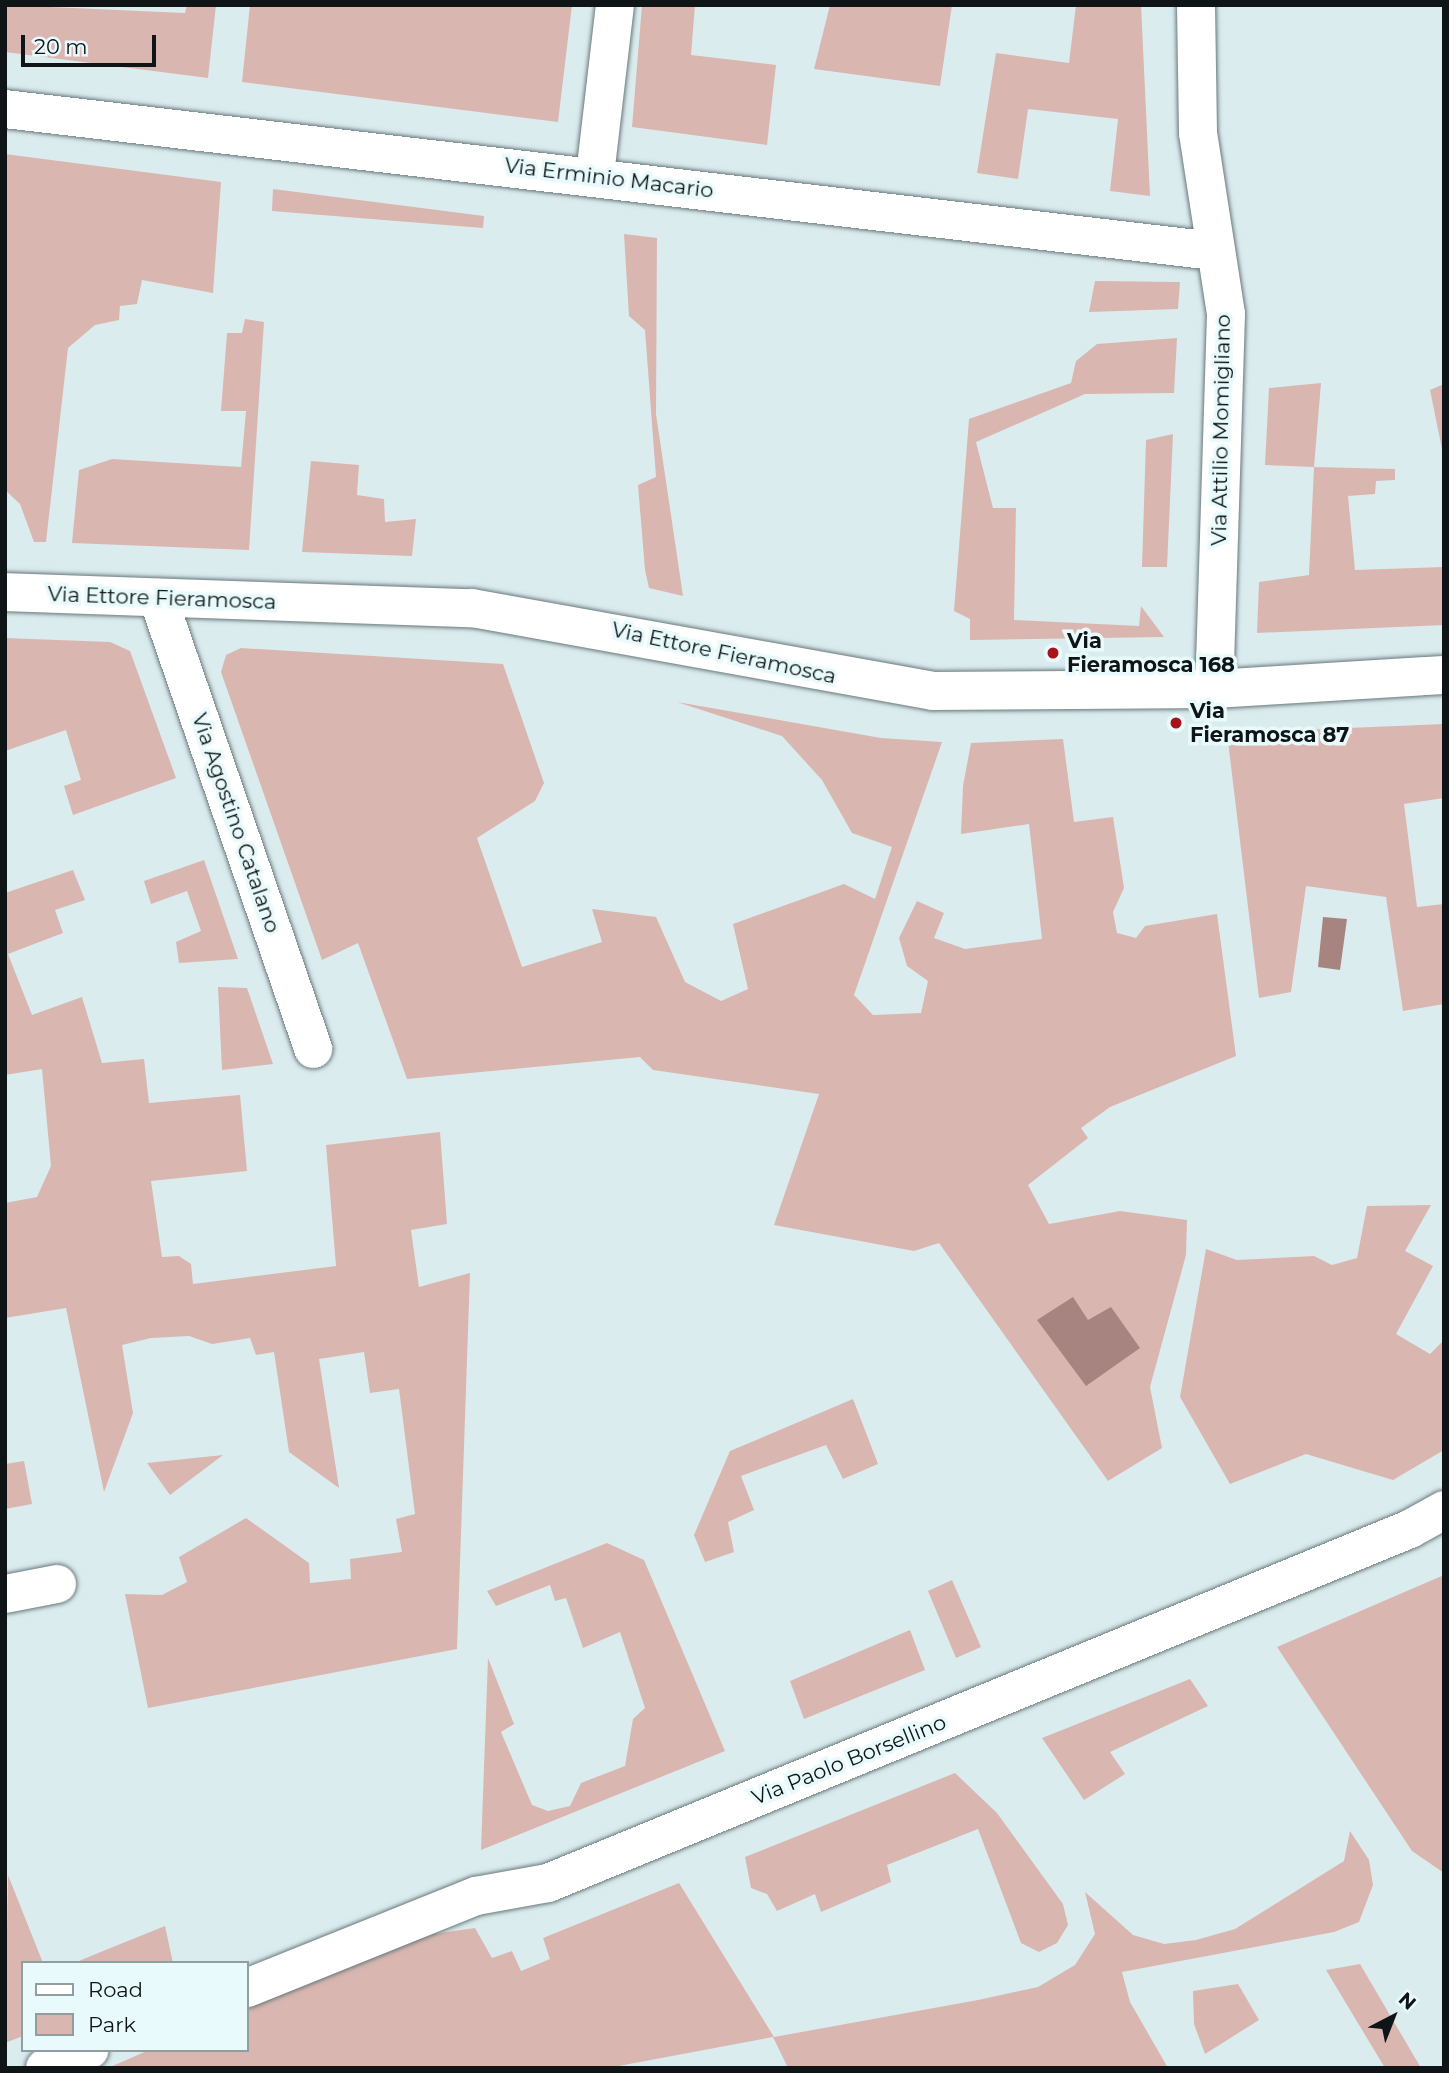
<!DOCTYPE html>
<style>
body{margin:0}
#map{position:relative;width:1449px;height:2073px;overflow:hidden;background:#dbecef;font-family:Montserrat,sans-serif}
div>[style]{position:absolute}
.green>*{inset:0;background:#dab6b1}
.water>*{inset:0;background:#a88480}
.roads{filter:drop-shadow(0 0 2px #69797b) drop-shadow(0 0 2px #69797b)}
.street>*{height:38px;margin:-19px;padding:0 19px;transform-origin:19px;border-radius:19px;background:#fff}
.secondary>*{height:38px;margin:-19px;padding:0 19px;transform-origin:19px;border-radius:19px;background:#fff}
.dots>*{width:19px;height:19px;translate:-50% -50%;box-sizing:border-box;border:4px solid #e8fafc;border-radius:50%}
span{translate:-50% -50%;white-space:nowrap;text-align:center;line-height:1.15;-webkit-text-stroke:7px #e8fafc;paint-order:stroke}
.street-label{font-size:21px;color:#0f1516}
.poi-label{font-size:21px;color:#0f1516;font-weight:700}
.left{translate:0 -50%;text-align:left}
.frame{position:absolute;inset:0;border:7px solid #0f1516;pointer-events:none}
.legend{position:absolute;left:21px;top:1961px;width:228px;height:91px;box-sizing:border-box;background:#e8fafc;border:2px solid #919ea0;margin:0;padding:9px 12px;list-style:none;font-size:21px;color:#0f1516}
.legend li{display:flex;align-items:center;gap:14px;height:35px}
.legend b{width:35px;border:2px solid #919ea0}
.north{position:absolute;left:1358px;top:1982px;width:70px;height:70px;-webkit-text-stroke:5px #e8fafc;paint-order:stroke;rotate:42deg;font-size:19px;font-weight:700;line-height:28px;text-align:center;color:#0f1516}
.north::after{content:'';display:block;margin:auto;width:24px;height:32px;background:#0f1516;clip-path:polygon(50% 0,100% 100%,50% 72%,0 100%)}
.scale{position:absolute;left:21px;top:35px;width:135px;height:32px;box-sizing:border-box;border:4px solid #0f1516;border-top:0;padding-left:9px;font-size:21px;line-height:24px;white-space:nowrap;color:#0f1516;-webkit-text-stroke:5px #e8fafc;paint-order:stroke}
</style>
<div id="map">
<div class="green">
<div style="clip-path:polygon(5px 5px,185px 13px,187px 5px,216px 5px,208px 78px,5px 52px)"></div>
<div style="clip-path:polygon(250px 5px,572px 5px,558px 122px,242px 82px)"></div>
<div style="clip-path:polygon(642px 5px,695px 5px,691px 55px,776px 65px,767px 145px,632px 127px)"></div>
<div style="clip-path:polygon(830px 5px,952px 5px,940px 86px,814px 69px)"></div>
<div style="clip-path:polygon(1076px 5px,1141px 5px,1150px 196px,1110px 191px,1118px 119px,1028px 109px,1018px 179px,977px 173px,996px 53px,1069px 63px)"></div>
<div style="clip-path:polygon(5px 154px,221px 182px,213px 293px,142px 280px,137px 304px,120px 306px,119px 320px,95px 325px,68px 348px,46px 542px,34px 542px,20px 504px,5px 490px)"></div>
<div style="clip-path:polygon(273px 189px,484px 216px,483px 228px,272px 211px)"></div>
<div style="clip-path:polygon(624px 234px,657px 238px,656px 414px,683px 596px,649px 588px,645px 570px,638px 485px,656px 477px,645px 330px,629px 316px)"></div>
<div style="clip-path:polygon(1095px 281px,1180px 282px,1178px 309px,1089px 312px)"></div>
<div style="clip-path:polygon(245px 319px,264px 322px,249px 550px,72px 543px,79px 470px,112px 459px,241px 467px,246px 411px,221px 411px,227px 333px,242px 333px)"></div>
<div style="clip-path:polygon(1177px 338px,1174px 393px,1085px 394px,976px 442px,993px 508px,1016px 508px,1014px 620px,1139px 626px,1141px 606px,1164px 637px,970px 640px,970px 619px,954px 611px,969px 419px,1071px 383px,1076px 361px,1097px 344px)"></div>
<div style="clip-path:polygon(1321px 383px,1314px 467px,1395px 469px,1395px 480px,1376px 481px,1375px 494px,1348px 496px,1355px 570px,1444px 567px,1444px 625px,1257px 633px,1259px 582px,1309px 575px,1314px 467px,1265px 465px,1269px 388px)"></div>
<div style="clip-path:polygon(1444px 384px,1444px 459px,1430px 390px)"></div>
<div style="clip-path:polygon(1173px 434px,1167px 567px,1142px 567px,1146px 440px)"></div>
<div style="clip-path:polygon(311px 461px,359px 465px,357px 495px,384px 499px,385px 522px,416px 519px,412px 556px,302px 552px)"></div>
<div style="clip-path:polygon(5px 638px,110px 642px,130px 651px,176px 778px,73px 815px,64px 786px,81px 780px,66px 730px,5px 751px)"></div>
<div style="clip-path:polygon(241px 648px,503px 664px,544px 783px,535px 801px,477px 838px,522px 967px,602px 942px,592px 909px,656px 917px,685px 982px,721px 1001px,748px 989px,733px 924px,844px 884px,875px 899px,892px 847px,852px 833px,822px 780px,782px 736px,677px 702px,881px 738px,942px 742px,854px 995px,873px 1015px,921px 1013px,928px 981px,907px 966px,899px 938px,917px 901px,944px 913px,934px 938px,965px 949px,1042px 939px,1029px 824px,961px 834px,963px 786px,971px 743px,1063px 739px,1074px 822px,1113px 817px,1124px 888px,1113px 912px,1117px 933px,1136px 938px,1145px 926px,1217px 914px,1236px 1056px,1110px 1107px,1081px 1128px,1088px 1138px,1028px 1185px,1049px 1224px,1120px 1211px,1187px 1220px,1186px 1255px,1150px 1387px,1162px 1448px,1108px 1481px,939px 1243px,914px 1251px,774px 1225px,819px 1094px,653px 1070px,640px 1057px,407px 1079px,358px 943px,322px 960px,221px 672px,226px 655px)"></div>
<div style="clip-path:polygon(1444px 724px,1444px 798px,1404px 804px,1417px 907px,1444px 904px,1444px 1004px,1403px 1011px,1386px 897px,1306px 886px,1291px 992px,1259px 998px,1227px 733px)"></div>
<div style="clip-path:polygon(204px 860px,238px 959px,179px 963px,176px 942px,201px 931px,187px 891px,151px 904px,144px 881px)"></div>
<div style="clip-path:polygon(73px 870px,85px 900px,55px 910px,63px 933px,8px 954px,32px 1015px,82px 997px,102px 1063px,144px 1059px,149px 1103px,240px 1095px,247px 1171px,151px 1181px,162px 1257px,179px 1256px,191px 1264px,193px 1284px,336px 1266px,326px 1145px,440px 1132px,447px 1224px,411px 1230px,419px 1287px,470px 1273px,457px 1649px,148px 1708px,125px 1594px,162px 1595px,187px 1582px,179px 1557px,246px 1518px,309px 1563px,310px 1583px,351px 1579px,350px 1559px,402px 1552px,396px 1519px,415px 1514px,399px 1389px,370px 1393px,364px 1352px,319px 1359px,339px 1488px,289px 1452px,274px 1352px,256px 1355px,250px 1338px,212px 1344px,189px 1336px,151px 1338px,122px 1345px,133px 1413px,104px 1492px,66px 1308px,5px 1318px,5px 1203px,37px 1197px,51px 1166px,42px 1069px,5px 1075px,5px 893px)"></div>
<div style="clip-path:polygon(218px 987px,247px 988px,273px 1064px,222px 1070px)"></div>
<div style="clip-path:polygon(1431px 1205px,1405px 1251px,1433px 1266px,1396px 1334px,1430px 1354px,1444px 1340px,1444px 1450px,1393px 1480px,1306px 1454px,1230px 1484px,1180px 1397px,1206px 1249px,1237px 1260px,1314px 1256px,1332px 1265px,1357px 1258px,1367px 1206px)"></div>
<div style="clip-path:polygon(853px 1399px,878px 1464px,843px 1479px,826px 1445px,741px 1476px,754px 1510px,728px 1522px,734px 1552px,705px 1562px,694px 1535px,730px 1451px)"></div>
<div style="clip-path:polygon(223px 1455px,170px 1495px,147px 1463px)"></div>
<div style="clip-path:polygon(24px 1461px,32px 1504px,5px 1509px,5px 1464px)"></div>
<div style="clip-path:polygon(607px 1543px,644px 1560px,725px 1751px,481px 1850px,488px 1658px,514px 1724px,501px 1732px,532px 1805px,548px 1811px,570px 1806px,581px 1783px,625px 1766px,633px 1719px,645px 1708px,620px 1632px,583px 1648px,566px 1598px,555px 1601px,550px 1585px,496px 1606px,487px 1591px)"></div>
<div style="clip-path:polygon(1444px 1575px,1444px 1873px,1412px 1851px,1277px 1647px)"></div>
<div style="clip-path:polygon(952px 1580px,981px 1647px,956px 1658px,928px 1591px)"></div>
<div style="clip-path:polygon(910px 1630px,925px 1670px,804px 1719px,790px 1681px)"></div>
<div style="clip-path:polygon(1190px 1679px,1208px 1706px,1110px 1752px,1125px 1774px,1084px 1800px,1042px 1738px)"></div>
<div style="clip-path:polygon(955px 1773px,997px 1813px,1063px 1904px,1068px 1925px,1057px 1943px,1039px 1952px,1021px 1943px,978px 1829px,887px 1865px,891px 1882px,821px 1912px,815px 1894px,777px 1911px,767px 1894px,751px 1888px,745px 1857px)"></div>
<div style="clip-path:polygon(1350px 1831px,1369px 1860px,1373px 1885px,1359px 1922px,1334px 1932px,1122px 1972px,1130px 2002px,1168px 2068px,788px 2068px,773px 2037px,608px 2068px,108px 2068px,149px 2050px,247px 2050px,247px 2009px,419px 1936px,475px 1928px,492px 1958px,512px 1951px,521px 1971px,550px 1959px,543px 1938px,679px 1883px,774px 2037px,978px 2000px,1038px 1987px,1075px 1965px,1095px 1934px,1085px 1892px,1133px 1935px,1164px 1944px,1196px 1940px,1235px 1929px,1344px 1861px)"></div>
<div style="clip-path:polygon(8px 1875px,43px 1963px,23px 1963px,23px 2036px,5px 2043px)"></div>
<div style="clip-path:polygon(165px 1926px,173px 1963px,74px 1963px,108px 1949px)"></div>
<div style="clip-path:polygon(1360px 1964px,1421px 2068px,1385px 2068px,1326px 1970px)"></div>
<div style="clip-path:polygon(1238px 1984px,1259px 2020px,1205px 2054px,1194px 2024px,1193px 1991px)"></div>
</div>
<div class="water">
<div style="clip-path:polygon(1323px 917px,1347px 919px,1340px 970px,1318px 967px)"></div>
<div style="clip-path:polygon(1073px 1297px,1088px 1320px,1111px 1307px,1140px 1348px,1086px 1386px,1037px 1320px)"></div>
</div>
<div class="roads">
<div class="street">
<div style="left:1196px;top:5px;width:128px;rotate:89.1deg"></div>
<div style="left:1198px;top:133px;width:183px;rotate:81.2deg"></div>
<div style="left:1226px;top:314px;width:375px;rotate:91.8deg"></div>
<div style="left:5px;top:109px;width:1216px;rotate:6.7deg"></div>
<div style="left:595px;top:175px;width:171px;rotate:-83.3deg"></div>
<div style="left:158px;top:598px;width:477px;rotate:71deg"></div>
<div style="left:5px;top:1594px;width:53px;rotate:-10.9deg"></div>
<div style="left:247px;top:1988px;width:247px;rotate:-21.9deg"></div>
<div style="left:476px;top:1896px;width:73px;rotate:-10.2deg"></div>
<div style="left:548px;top:1883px;width:932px;rotate:-22.33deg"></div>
<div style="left:1410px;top:1529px;width:39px;rotate:-29deg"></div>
<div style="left:45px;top:2068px;width:48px;rotate:-22.2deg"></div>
</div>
<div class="secondary">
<div style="left:5px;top:592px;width:467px;rotate:2deg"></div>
<div style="left:472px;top:608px;width:467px;rotate:10.2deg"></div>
<div style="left:932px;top:691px;width:282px;rotate:-0.4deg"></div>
<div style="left:1214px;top:689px;width:230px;rotate:-3.5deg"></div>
</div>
</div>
<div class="dots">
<div style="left:1053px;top:653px;background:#a8131b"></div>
<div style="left:1176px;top:723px;background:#a8131b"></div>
</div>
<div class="street-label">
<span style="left:609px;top:178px;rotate:7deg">Via Erminio Macario</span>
<span style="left:1221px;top:430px;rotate:-89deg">Via Attilio Momigliano</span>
<span style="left:162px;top:598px;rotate:2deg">Via Ettore Fieramosca</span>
<span style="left:724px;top:653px;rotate:12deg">Via Ettore Fieramosca</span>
<span style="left:236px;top:823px;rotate:71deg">Via Agostino Catalano</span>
<span style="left:849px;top:1760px;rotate:-22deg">Via Paolo Borsellino</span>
</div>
<div class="poi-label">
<span class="left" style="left:1067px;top:653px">Via<br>Fieramosca 168</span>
<span class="left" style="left:1190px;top:723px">Via<br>Fieramosca 87</span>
</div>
<div class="frame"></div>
<ul class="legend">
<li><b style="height:9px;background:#fff"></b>Road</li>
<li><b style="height:19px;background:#dab6b1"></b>Park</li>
</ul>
<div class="north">N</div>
<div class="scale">20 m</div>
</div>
